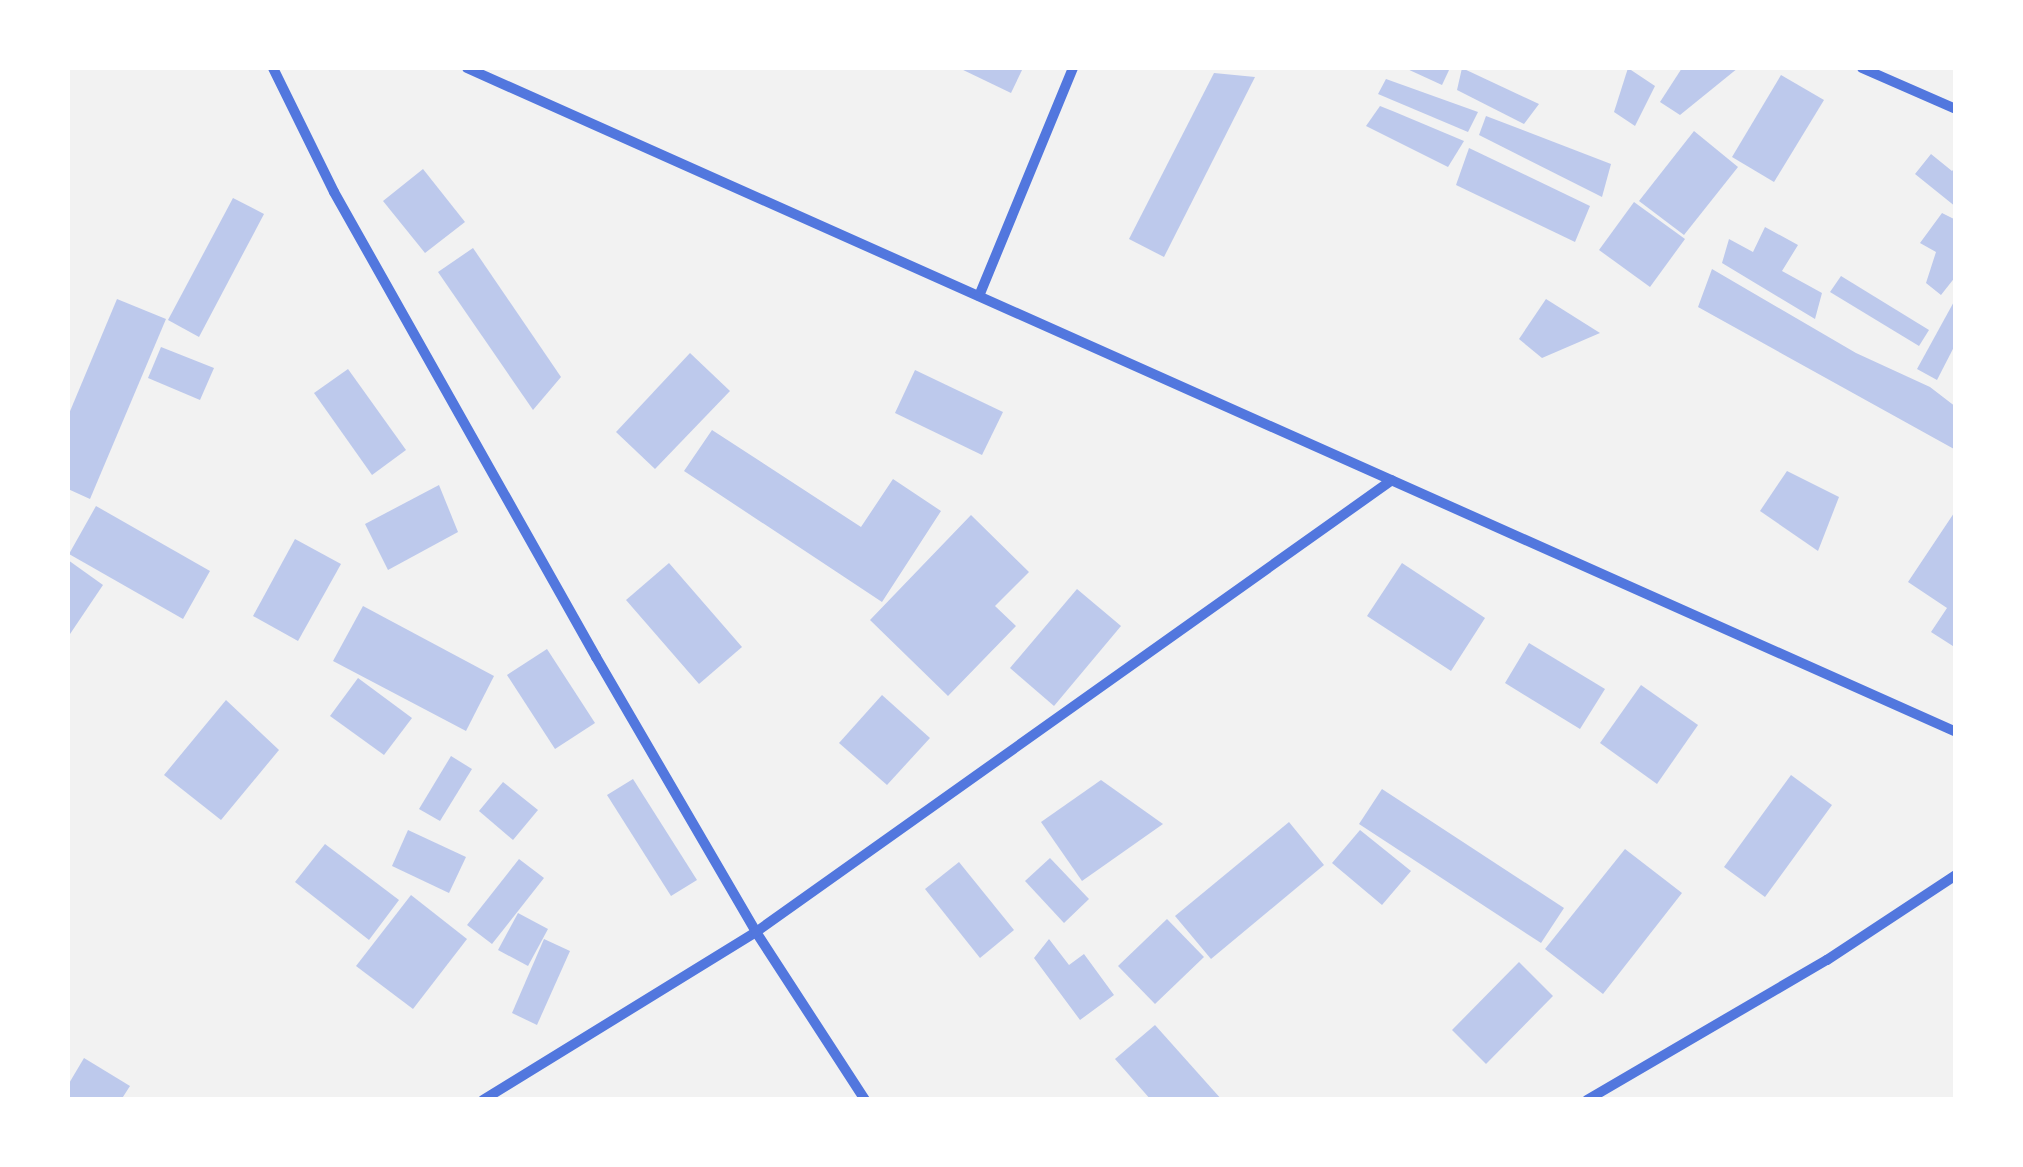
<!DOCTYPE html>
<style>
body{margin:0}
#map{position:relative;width:2023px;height:1167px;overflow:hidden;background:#f2f2f2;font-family:"Noto Serif",serif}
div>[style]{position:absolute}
.building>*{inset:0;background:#bdc9ec}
.minor>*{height:10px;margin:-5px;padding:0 5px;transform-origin:5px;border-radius:5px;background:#5277de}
span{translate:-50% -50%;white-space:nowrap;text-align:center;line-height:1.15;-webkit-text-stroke:10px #fff;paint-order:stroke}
.frame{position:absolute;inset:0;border:70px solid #fff;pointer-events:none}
</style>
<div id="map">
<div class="building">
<div style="clip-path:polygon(959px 68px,1023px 68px,1011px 93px)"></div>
<div style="clip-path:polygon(1405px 68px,1450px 68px,1442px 85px)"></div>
<div style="clip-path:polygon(1462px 68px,1539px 104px,1524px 124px,1457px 90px)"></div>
<div style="clip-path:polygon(1628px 68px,1655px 86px,1635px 126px,1614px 112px)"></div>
<div style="clip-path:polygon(1682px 68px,1738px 68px,1680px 115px,1660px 102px)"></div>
<div style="clip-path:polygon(1214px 73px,1255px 77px,1164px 257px,1129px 239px)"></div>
<div style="clip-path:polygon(1781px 75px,1824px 100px,1774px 182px,1732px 157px)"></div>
<div style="clip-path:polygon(1386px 79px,1478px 112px,1468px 132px,1378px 94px)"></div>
<div style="clip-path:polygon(1380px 106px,1395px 112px,1464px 141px,1448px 167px,1366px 126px)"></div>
<div style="clip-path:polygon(1486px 116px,1611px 164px,1602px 197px,1479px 135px)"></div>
<div style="clip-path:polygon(1694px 131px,1738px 167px,1684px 235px,1639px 201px)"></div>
<div style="clip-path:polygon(1469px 148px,1590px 206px,1575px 242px,1456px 185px)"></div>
<div style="clip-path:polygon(1931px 154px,1952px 171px,1956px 167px,1956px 207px,1915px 174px)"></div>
<div style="clip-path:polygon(423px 169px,465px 222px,425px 253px,383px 201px)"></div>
<div style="clip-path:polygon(233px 198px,264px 214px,199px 337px,168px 320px)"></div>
<div style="clip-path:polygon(1634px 202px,1685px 239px,1650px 287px,1599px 250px)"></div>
<div style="clip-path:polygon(1942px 213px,1956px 220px,1956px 276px,1941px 295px,1926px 283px,1936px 252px,1920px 243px)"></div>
<div style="clip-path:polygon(1765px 227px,1798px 245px,1782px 271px,1822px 293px,1815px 319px,1722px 263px,1729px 239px,1753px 252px)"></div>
<div style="clip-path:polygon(473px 248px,561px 377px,533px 410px,438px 272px)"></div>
<div style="clip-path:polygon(1712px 269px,1856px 353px,1930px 387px,1956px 407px,1954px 449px,1698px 307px)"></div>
<div style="clip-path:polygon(1841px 276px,1929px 330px,1919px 346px,1830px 292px)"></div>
<div style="clip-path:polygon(1956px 298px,1956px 343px,1937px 380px,1917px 369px)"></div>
<div style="clip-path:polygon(117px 299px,166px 319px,90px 499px,68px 489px,68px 416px)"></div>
<div style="clip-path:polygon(1546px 299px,1600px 333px,1542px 358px,1519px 339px)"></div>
<div style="clip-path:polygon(161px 347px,214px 368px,200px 400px,148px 378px)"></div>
<div style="clip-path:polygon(690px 353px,730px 391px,655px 469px,616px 432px)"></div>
<div style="clip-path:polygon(348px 369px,406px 450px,372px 475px,314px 393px)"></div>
<div style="clip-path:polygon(915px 370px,1003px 412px,982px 455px,895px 413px)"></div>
<div style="clip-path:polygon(712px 430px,861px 527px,893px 479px,941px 511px,882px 602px,684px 471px)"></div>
<div style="clip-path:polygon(1787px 471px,1839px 497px,1818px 551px,1760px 511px)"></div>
<div style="clip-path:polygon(439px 485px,458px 532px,388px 570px,365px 524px)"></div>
<div style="clip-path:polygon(96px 506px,210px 571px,183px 619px,69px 554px)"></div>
<div style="clip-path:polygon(1956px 510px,1956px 648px,1931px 632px,1947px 608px,1908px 582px)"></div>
<div style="clip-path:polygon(971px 515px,1029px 572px,995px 606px,1016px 626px,948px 696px,870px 620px)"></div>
<div style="clip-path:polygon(295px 539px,341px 564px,298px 641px,253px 616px)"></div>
<div style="clip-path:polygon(68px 560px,103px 585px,68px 637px)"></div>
<div style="clip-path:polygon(669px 563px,742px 647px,699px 684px,626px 600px)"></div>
<div style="clip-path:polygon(1402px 563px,1485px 618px,1451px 671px,1367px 616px)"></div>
<div style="clip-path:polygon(1077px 589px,1121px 626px,1054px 706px,1010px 668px)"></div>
<div style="clip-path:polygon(363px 606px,494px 676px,466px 731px,333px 661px)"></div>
<div style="clip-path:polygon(1529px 643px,1605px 689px,1580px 729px,1505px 683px)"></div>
<div style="clip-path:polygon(547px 649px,595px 723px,555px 749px,507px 675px)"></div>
<div style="clip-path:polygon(358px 678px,412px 718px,384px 755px,330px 716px)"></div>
<div style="clip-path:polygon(1641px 685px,1698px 725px,1657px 784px,1600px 743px)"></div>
<div style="clip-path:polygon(882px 695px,930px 738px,887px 785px,839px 743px)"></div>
<div style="clip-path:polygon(226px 700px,279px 750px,221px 820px,164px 775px)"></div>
<div style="clip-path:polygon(451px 756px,472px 769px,440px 821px,419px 809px)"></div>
<div style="clip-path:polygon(1791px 775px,1832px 805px,1765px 897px,1724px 867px)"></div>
<div style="clip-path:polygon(633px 779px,697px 880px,671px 896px,607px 795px)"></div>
<div style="clip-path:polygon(1101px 780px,1163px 824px,1082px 881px,1041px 822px)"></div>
<div style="clip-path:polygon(503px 782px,538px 810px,513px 840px,479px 811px)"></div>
<div style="clip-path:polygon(1382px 789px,1564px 908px,1541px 943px,1359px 824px)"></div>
<div style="clip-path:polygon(1289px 822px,1324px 865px,1211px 959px,1175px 916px)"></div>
<div style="clip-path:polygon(408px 830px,466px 857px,449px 893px,392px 866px)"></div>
<div style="clip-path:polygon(1360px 830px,1411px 871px,1382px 905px,1332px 863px)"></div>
<div style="clip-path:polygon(325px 844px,399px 900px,369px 940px,295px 882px)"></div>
<div style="clip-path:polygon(1625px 849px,1682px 893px,1603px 994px,1545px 949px)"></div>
<div style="clip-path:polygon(1050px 858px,1089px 899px,1064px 923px,1025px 881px)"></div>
<div style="clip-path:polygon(519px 859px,544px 878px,492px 944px,467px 925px)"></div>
<div style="clip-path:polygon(959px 862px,1014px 930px,980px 958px,925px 889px)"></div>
<div style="clip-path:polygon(411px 895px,467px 939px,413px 1009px,356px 966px)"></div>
<div style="clip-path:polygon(518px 913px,548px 929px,528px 966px,498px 950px)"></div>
<div style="clip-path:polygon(1167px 919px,1204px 957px,1155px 1004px,1118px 966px)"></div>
<div style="clip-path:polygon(544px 939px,570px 951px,537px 1025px,512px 1013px)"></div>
<div style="clip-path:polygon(1049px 939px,1069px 965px,1084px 954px,1114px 995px,1080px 1020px,1034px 958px)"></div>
<div style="clip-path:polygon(1519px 962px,1553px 996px,1486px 1064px,1452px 1030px)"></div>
<div style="clip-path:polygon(1155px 1025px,1222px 1100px,1151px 1100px,1115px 1059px)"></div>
<div style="clip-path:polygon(84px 1058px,130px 1086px,121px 1100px,68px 1100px,68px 1085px)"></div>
</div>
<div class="minor">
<div style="left:273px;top:68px;width:138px;rotate:63.8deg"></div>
<div style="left:334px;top:192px;width:534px;rotate:60.6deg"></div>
<div style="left:596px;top:657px;width:318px;rotate:59.8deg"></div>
<div style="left:756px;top:932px;width:200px;rotate:57deg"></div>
<div style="left:467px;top:68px;width:1630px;rotate:24.03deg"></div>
<div style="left:1862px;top:68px;width:103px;rotate:23.6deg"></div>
<div style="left:979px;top:296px;width:247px;rotate:-67.6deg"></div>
<div style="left:483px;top:1100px;width:321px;rotate:-31.6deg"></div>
<div style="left:756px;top:932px;width:780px;rotate:-35.4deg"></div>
<div style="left:1587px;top:1100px;width:278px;rotate:-30.3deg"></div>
<div style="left:1827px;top:960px;width:154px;rotate:-33.4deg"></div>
</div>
<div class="frame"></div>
</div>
